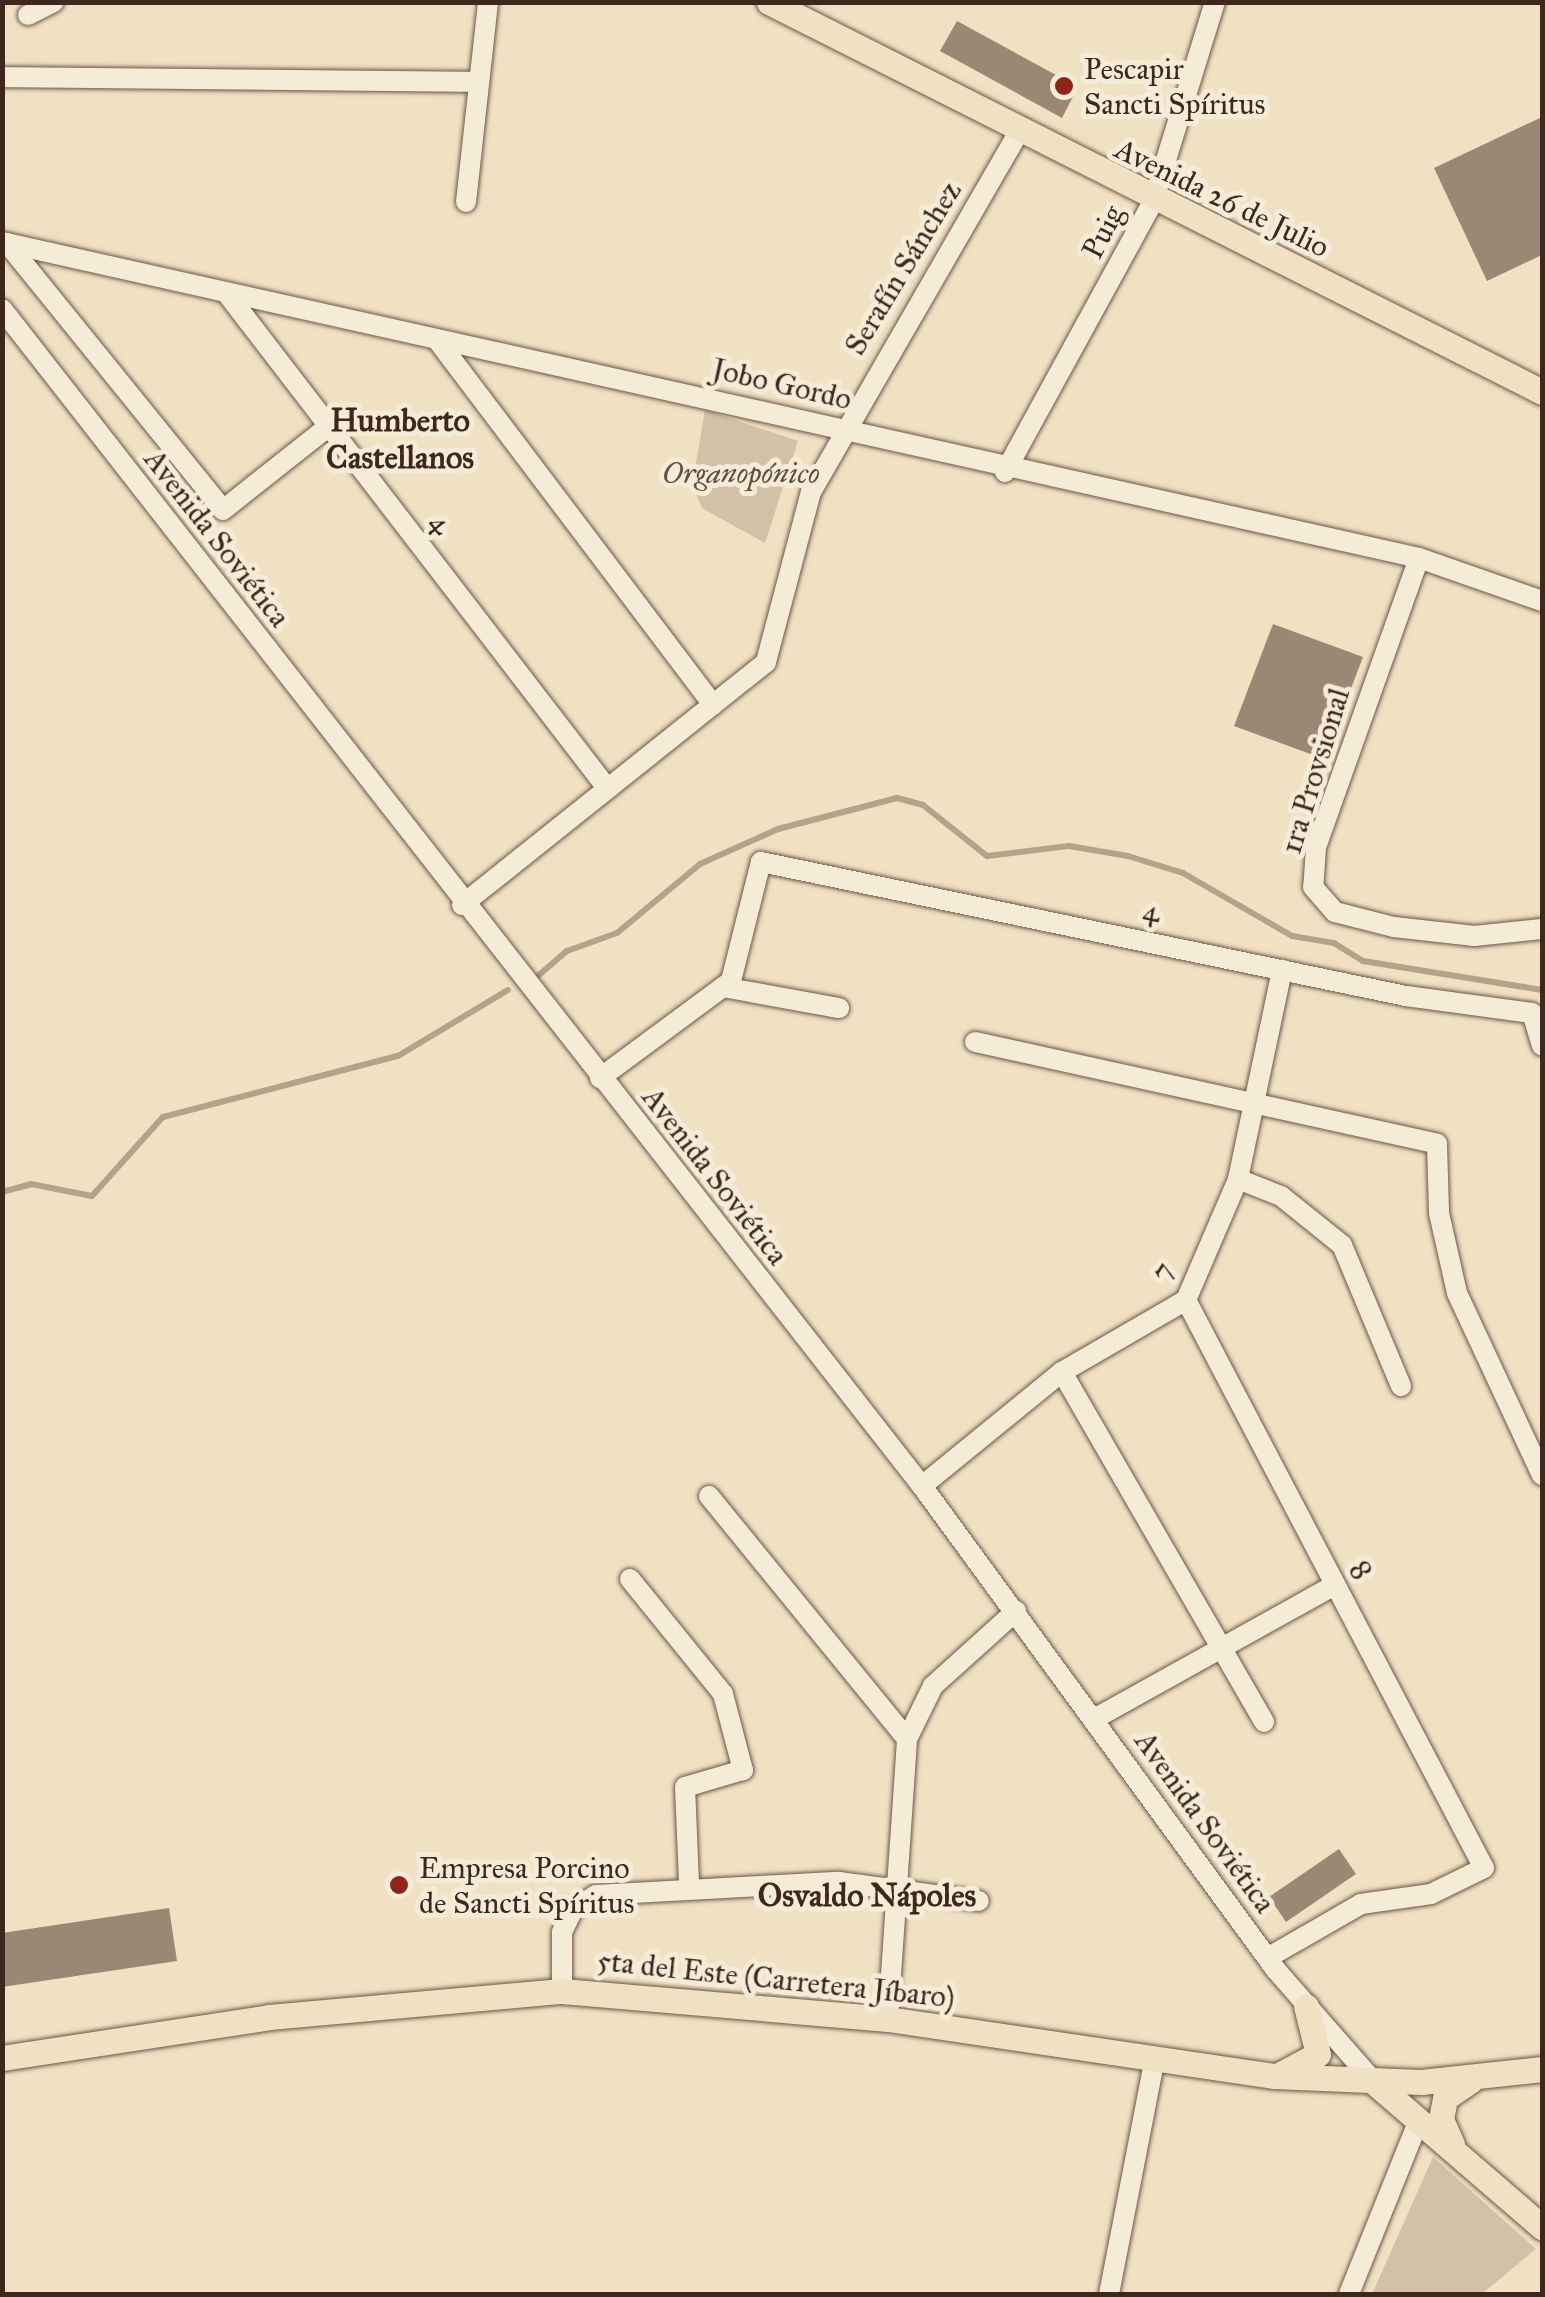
<!DOCTYPE html>
<meta charset="utf-8">
<style>
body{margin:0}
#map{position:relative;width:1545px;height:2297px;overflow:hidden;background:#f0e1c3;font-family:"IM FELL Great Primer",serif}
div>[style]{position:absolute}
.green>*{inset:0;background:#d2c1a7}
.stream>*{height:6px;margin:-3px;padding:0 3px;transform-origin:3px;border-radius:3px;background:#b4a28b}
.building>*{inset:0;background:#9b8874}
.roads{filter:drop-shadow(0 0 2px #6b5647) drop-shadow(0 0 2px #6b5647)}
.minor>*{height:20px;margin:-10px;padding:0 10px;transform-origin:10px;border-radius:10px;background:#f5ecd8}
.major>*{height:25px;margin:-12.5px;padding:0 12.5px;transform-origin:12.5px;border-radius:12.5px;background:#f0e1c3}
.dots>*{width:28px;height:28px;translate:-50% -50%;box-sizing:border-box;border:5px solid #f5ecd8;border-radius:50%}
span{translate:-50% -50%;white-space:nowrap;text-align:center;line-height:1.15;-webkit-text-stroke:10px #f5ecd8;paint-order:stroke}
.poi-label{font-size:30px;color:#3f271e}
.left{translate:0 -50%;text-align:left}
.street-label{font-size:30px;color:#3f271e}
.park-label{font-size:30px;color:#644e40;font-style:italic}
.neighbourhood-label{font-size:32px;color:#3f271e;font-weight:700}
.frame{position:absolute;inset:0;border:5px solid #3f271e;pointer-events:none}
</style>
<div id="map">
<div class="green">
<div style="clip-path:polygon(705px 410px,798px 441px,765px 543px,702px 508px,692px 486px)"></div>
<div style="clip-path:polygon(1433px 2157px,1536px 2249px,1482px 2294px,1372px 2294px)"></div>
</div>
<div class="stream">
<div style="left:539px;top:975px;width:37px;rotate:-41deg"></div>
<div style="left:567px;top:951px;width:53px;rotate:-19.8deg"></div>
<div style="left:617px;top:933px;width:108px;rotate:-39.7deg"></div>
<div style="left:700px;top:864px;width:85px;rotate:-24.2deg"></div>
<div style="left:778px;top:829px;width:123px;rotate:-14.6deg"></div>
<div style="left:897px;top:798px;width:27px;rotate:15deg"></div>
<div style="left:923px;top:805px;width:82px;rotate:38.6deg"></div>
<div style="left:987px;top:856px;width:83px;rotate:-7deg"></div>
<div style="left:1069px;top:846px;width:60px;rotate:9.6deg"></div>
<div style="left:1128px;top:856px;width:58px;rotate:17.2deg"></div>
<div style="left:1183px;top:873px;width:126px;rotate:30deg"></div>
<div style="left:1292px;top:936px;width:43px;rotate:9.5deg"></div>
<div style="left:1334px;top:943px;width:34px;rotate:32deg"></div>
<div style="left:1363px;top:961px;width:181px;rotate:9.2deg"></div>
<div style="left:2px;top:1192px;width:30px;rotate:-15deg"></div>
<div style="left:31px;top:1184px;width:62px;rotate:11.1deg"></div>
<div style="left:92px;top:1196px;width:106px;rotate:-48.1deg"></div>
<div style="left:163px;top:1117px;width:243px;rotate:-14.6deg"></div>
<div style="left:398px;top:1056px;width:128px;rotate:-31deg"></div>
</div>
<div class="building">
<div style="clip-path:polygon(957px 21px,1078px 87px,1062px 118px,940px 51px)"></div>
<div style="clip-path:polygon(1542px 117px,1542px 255px,1487px 281px,1434px 168px)"></div>
<div style="clip-path:polygon(1273px 624px,1363px 657px,1324px 759px,1234px 726px)"></div>
<div style="clip-path:polygon(1339px 1849px,1356px 1874px,1286px 1922px,1269px 1897px)"></div>
<div style="clip-path:polygon(169px 1908px,177px 1961px,2px 1987px,2px 1933px)"></div>
</div>
<div class="roads">
<div class="minor">
<div style="left:28px;top:15px;width:29px;rotate:-27deg"></div>
<div style="left:2px;top:77px;width:477px;rotate:0.6deg"></div>
<div style="left:466px;top:202px;width:201px;rotate:-83.7deg"></div>
<div style="left:2px;top:242px;width:1452px;rotate:12.57deg"></div>
<div style="left:1419px;top:558px;width:130px;rotate:19.3deg"></div>
<div style="left:7px;top:243px;width:343px;rotate:51deg"></div>
<div style="left:223px;top:510px;width:135px;rotate:-38.4deg"></div>
<div style="left:228px;top:295px;width:622px;rotate:52.45deg"></div>
<div style="left:2px;top:309px;width:1494px;rotate:51.99deg"></div>
<div style="left:922px;top:1486px;width:600px;rotate:53.82deg"></div>
<div style="left:1276px;top:1970px;width:150px;rotate:48.8deg"></div>
<div style="left:438px;top:341px;width:456px;rotate:52.9deg"></div>
<div style="left:1005px;top:472px;width:308px;rotate:-61.3deg"></div>
<div style="left:1153px;top:202px;width:209px;rotate:-72.8deg"></div>
<div style="left:1419px;top:558px;width:308px;rotate:109.6deg"></div>
<div style="left:1316px;top:848px;width:39px;rotate:94deg"></div>
<div style="left:1313px;top:887px;width:33px;rotate:49deg"></div>
<div style="left:1335px;top:912px;width:61px;rotate:14.3deg"></div>
<div style="left:1394px;top:927px;width:81px;rotate:6.4deg"></div>
<div style="left:1474px;top:936px;width:68px;rotate:-5.9deg"></div>
<div style="left:462px;top:905px;width:389px;rotate:-38.6deg"></div>
<div style="left:766px;top:662px;width:176px;rotate:-75.2deg"></div>
<div style="left:811px;top:492px;width:416px;rotate:-60deg"></div>
<div style="left:723px;top:987px;width:118px;rotate:10.3deg"></div>
<div style="left:975px;top:1042px;width:473px;rotate:12.4deg"></div>
<div style="left:1437px;top:1144px;width:69px;rotate:88.3deg"></div>
<div style="left:1439px;top:1213px;width:82px;rotate:77.3deg"></div>
<div style="left:1457px;top:1293px;width:201px;rotate:65deg"></div>
<div style="left:600px;top:1078px;width:163px;rotate:-36.5deg"></div>
<div style="left:731px;top:981px;width:123px;rotate:-75.9deg"></div>
<div style="left:761px;top:862px;width:659px;rotate:11.74deg"></div>
<div style="left:1406px;top:996px;width:127px;rotate:7.7deg"></div>
<div style="left:1532px;top:1013px;width:34px;rotate:73deg"></div>
<div style="left:1238px;top:1179px;width:46px;rotate:21.6deg"></div>
<div style="left:1281px;top:1196px;width:78px;rotate:38.8deg"></div>
<div style="left:1342px;top:1245px;width:153px;rotate:67.3deg"></div>
<div style="left:1186px;top:1300px;width:641px;rotate:62.32deg"></div>
<div style="left:1484px;top:1868px;width:59px;rotate:153.9deg"></div>
<div style="left:1431px;top:1894px;width:71px;rotate:171.9deg"></div>
<div style="left:1361px;top:1904px;width:108px;rotate:150.1deg"></div>
<div style="left:1062px;top:1372px;width:404px;rotate:60deg"></div>
<div style="left:922px;top:1486px;width:181px;rotate:-39.2deg"></div>
<div style="left:1062px;top:1372px;width:143px;rotate:-30.1deg"></div>
<div style="left:1186px;top:1300px;width:132px;rotate:-66.7deg"></div>
<div style="left:1238px;top:1179px;width:214px;rotate:-78.1deg"></div>
<div style="left:709px;top:1496px;width:313px;rotate:50.8deg"></div>
<div style="left:630px;top:1579px;width:148px;rotate:51deg"></div>
<div style="left:723px;top:1694px;width:79px;rotate:75.3deg"></div>
<div style="left:743px;top:1770px;width:60px;rotate:163.7deg"></div>
<div style="left:685px;top:1787px;width:97px;rotate:87.6deg"></div>
<div style="left:1094px;top:1719px;width:276px;rotate:-29.1deg"></div>
<div style="left:562px;top:1991px;width:59px;rotate:-90deg"></div>
<div style="left:562px;top:1932px;width:25px;rotate:-64deg"></div>
<div style="left:573px;top:1909px;width:27px;rotate:-31deg"></div>
<div style="left:596px;top:1895px;width:243px;rotate:-3.1deg"></div>
<div style="left:839px;top:1882px;width:141px;rotate:7.7deg"></div>
<div style="left:888px;top:2019px;width:281px;rotate:-86.1deg"></div>
<div style="left:907px;top:1739px;width:59px;rotate:-63.9deg"></div>
<div style="left:933px;top:1686px;width:112px;rotate:-42.1deg"></div>
<div style="left:1109px;top:2294px;width:240px;rotate:-79deg"></div>
<div style="left:1349px;top:2294px;width:188px;rotate:-68.1deg"></div>
</div>
<div class="major">
<div style="left:769px;top:2px;width:866px;rotate:26.77deg"></div>
<div style="left:2px;top:2058px;width:270px;rotate:-8.7deg"></div>
<div style="left:269px;top:2017px;width:294px;rotate:-5.1deg"></div>
<div style="left:562px;top:1991px;width:327px;rotate:4.9deg"></div>
<div style="left:888px;top:2019px;width:391px;rotate:8.4deg"></div>
<div style="left:1275px;top:2076px;width:146px;rotate:2.4deg"></div>
<div style="left:1421px;top:2082px;width:122px;rotate:-6.1deg"></div>
<div style="left:1279px;top:2075px;width:44px;rotate:-28.3deg"></div>
<div style="left:1318px;top:2054px;width:49px;rotate:-104deg"></div>
<div style="left:1375px;top:2083px;width:221px;rotate:40.8deg"></div>
<div style="left:1452px;top:2144px;width:27px;rotate:-114deg"></div>
<div style="left:1441px;top:2119px;width:21px;rotate:-79deg"></div>
<div style="left:1445px;top:2098px;width:30px;rotate:-34deg"></div>
</div>
</div>
<div class="dots">
<div style="left:1064px;top:86px;background:#8f2418"></div>
<div style="left:399px;top:1885px;background:#8f2418"></div>
</div>
<div class="poi-label">
<span class="left" style="left:1084px;top:86px">Pescapir<br>Sancti Spíritus</span>
<span class="left" style="left:419px;top:1885px">Empresa Porcino<br>de Sancti Spíritus</span>
</div>
<div class="street-label">
<span style="left:1222px;top:198px;rotate:26deg">Avenida 26 de Julio</span>
<span style="left:1103px;top:232px;rotate:-63deg">Puig</span>
<span style="left:903px;top:268px;rotate:-59deg">Serafín Sánchez</span>
<span style="left:782px;top:384px;rotate:13deg">Jobo Gordo</span>
<span style="left:441px;top:523px;rotate:52deg">4</span>
<span style="left:217px;top:538px;rotate:52deg">Avenida Soviética</span>
<span style="left:1315px;top:771px;rotate:-73deg">1ra Provsional</span>
<span style="left:1152px;top:911px;rotate:12deg">4</span>
<span style="left:715px;top:1176px;rotate:52deg">Avenida Soviética</span>
<span style="left:1162px;top:1271px;rotate:-57deg">7</span>
<span style="left:1361px;top:1570px;rotate:61deg">8</span>
<span style="left:1205px;top:1822px;rotate:54deg">Avenida Soviética</span>
<span style="left:776px;top:1979px;rotate:6deg">5ta del Este (Carretera Jíbaro)</span>
</div>
<div class="park-label">
<span style="left:741px;top:473px">Organopónico</span>
</div>
<div class="neighbourhood-label">
<span style="left:400px;top:440px">Humberto<br>Castellanos</span>
<span style="left:867px;top:1896px">Osvaldo Nápoles</span>
</div>
<div class="frame"></div>
</div>
